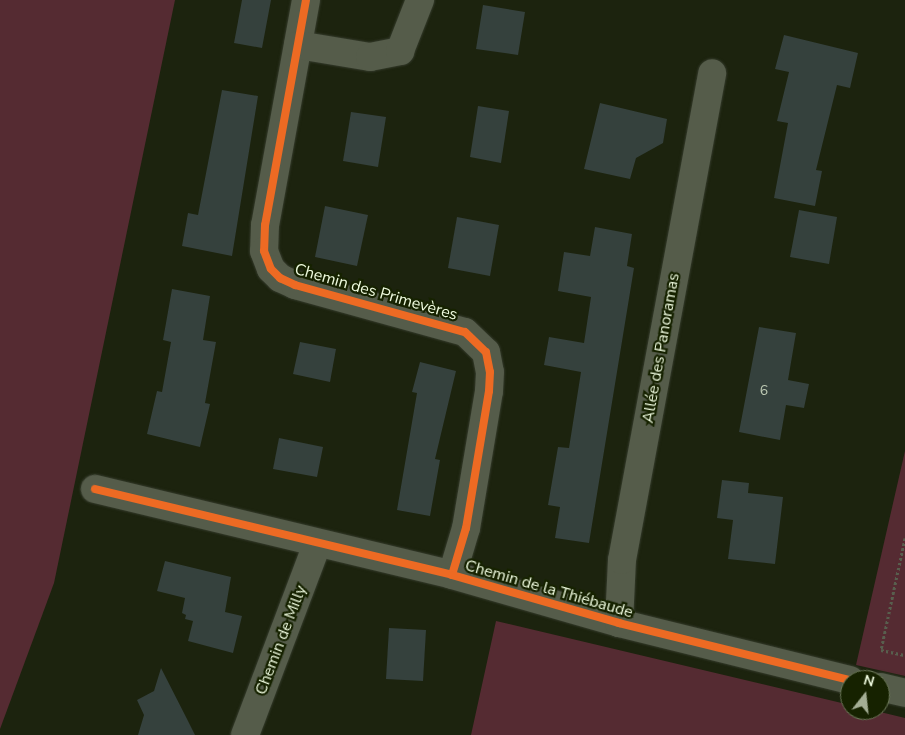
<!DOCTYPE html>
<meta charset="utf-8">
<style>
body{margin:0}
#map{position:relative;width:905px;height:735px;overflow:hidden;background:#1c230e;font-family:"Nunito Sans",sans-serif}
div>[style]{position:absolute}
.green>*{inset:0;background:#552b32}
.building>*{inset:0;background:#35413d}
.path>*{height:3px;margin-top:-1.5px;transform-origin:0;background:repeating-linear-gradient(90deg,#585f4e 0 2.5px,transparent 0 5px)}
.roads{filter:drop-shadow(0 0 1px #353b2c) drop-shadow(0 0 1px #353b2c)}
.minor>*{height:28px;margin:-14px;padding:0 14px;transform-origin:14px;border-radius:14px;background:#555c4a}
.cycleway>*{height:8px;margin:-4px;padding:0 4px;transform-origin:4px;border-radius:4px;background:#ed6a23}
span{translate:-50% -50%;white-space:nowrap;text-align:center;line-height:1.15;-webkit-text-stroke:4.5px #162200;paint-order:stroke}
.number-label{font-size:14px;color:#bfcbb5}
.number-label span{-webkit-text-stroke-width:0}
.street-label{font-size:16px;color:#edf9dd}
.north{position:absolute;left:840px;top:670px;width:50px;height:50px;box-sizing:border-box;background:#162200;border:1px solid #6c7858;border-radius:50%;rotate:16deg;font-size:14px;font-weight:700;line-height:20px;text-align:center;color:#edf9dd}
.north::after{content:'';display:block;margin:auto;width:18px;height:22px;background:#a4ae95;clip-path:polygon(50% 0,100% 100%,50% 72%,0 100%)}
</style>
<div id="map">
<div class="green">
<div style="clip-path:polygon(0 0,175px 0,54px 583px,0 729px)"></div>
<div style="clip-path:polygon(905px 451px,905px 676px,856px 665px)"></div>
<div style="clip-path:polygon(496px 621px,850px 705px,850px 710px,872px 710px,905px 718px,905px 735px,471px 735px)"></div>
</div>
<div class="building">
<div style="clip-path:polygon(242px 0,271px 0,262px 48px,234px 43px)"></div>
<div style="clip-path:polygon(483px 5px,525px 12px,518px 55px,476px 49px)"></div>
<div style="clip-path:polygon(784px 35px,858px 53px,850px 88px,837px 85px,816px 170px,822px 171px,815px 206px,774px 198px,788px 123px,777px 121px,789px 72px,775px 69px)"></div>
<div style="clip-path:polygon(222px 90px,258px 96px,232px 256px,182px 246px,188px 213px,198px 215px)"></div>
<div style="clip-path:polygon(600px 103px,667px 119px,663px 143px,636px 158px,630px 179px,584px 169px)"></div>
<div style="clip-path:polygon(478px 106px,509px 111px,501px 163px,470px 157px)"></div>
<div style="clip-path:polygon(351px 112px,386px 117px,378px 167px,343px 161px)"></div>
<div style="clip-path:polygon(325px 206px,368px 215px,357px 266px,315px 257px)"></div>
<div style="clip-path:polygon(799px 210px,837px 217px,829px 264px,790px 257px)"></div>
<div style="clip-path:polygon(457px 217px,499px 225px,490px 276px,448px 268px)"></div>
<div style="clip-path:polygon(595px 227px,632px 234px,627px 266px,634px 268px,589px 543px,555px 538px,560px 507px,548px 505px,558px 447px,569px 448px,581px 372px,544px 365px,549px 337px,584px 343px,591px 297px,558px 291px,564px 252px,590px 256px)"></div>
<div style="clip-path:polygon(172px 289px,210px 296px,203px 340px,216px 342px,205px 403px,210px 404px,200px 447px,147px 434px,157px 391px,162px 392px,171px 342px,163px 340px)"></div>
<div style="clip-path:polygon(759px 327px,796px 333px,788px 380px,809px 384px,804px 408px,786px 405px,780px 440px,739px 432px)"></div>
<div style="clip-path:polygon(300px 342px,336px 349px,330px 382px,293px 374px)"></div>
<div style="clip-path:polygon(420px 362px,456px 371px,435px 459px,440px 460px,430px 516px,397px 510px,417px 393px,412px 392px)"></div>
<div style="clip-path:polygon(279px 438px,323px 447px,317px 477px,273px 469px)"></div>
<div style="clip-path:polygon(722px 480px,749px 483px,748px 493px,783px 497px,775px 564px,728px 559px,733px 520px,717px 518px)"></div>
<div style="clip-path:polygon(165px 561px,231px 577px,225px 612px,242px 616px,233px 653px,188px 641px,193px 621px,185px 619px,186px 615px,182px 613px,185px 598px,157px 591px)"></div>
<div style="clip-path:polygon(389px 628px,426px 630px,423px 681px,386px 679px)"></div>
<div style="clip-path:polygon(161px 668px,187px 719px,195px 735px,138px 735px,144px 715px,137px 700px,154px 691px)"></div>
</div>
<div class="path">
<div style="left:905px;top:538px;width:115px;rotate:102.1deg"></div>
<div style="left:881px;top:650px;width:25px;rotate:12deg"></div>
</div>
<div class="roads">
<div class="minor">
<div style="left:306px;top:0;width:229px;rotate:100.3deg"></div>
<div style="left:265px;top:225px;width:26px;rotate:92deg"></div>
<div style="left:264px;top:251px;width:19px;rotate:69deg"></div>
<div style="left:271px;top:269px;width:13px;rotate:45deg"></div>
<div style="left:280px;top:278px;width:17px;rotate:25deg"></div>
<div style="left:295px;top:285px;width:176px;rotate:15.5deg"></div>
<div style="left:465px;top:332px;width:29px;rotate:44deg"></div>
<div style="left:486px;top:352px;width:20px;rotate:79deg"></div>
<div style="left:490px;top:372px;width:19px;rotate:93deg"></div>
<div style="left:489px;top:391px;width:139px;rotate:99.5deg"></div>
<div style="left:466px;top:528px;width:49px;rotate:106.6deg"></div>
<div style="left:298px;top:45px;width:73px;rotate:9.5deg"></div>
<div style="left:370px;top:57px;width:31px;rotate:-11deg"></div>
<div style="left:400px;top:51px;width:55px;rotate:-68.6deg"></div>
<div style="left:95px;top:489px;width:367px;rotate:13.5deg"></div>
<div style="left:452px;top:575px;width:174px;rotate:16deg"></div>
<div style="left:619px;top:623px;width:238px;rotate:13.9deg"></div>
<div style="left:619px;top:623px;width:63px;rotate:-87.3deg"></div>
<div style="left:622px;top:560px;width:495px;rotate:-79.5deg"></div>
<div style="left:880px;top:687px;width:26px;rotate:13deg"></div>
<div style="left:245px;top:735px;width:204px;rotate:-69.3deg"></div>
</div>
</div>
<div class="cycleway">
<div style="left:306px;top:0;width:229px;rotate:100.3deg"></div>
<div style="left:265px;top:225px;width:26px;rotate:92deg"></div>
<div style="left:264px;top:251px;width:19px;rotate:69deg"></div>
<div style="left:271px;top:269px;width:13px;rotate:45deg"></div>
<div style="left:280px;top:278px;width:17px;rotate:25deg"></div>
<div style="left:295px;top:285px;width:176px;rotate:15.5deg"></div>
<div style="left:465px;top:332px;width:29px;rotate:44deg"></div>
<div style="left:486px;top:352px;width:20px;rotate:79deg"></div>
<div style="left:490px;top:372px;width:19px;rotate:93deg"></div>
<div style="left:489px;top:391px;width:139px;rotate:99.5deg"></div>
<div style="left:466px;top:528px;width:49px;rotate:106.6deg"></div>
<div style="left:95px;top:489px;width:367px;rotate:13.5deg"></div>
<div style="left:452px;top:575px;width:174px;rotate:16deg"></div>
<div style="left:619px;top:623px;width:238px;rotate:13.9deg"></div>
</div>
<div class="number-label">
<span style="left:764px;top:391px">6</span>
</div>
<div class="street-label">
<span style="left:376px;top:292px;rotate:16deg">Chemin des Primevères</span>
<span style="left:661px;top:348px;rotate:-80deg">Allée des Panoramas</span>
<span style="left:549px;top:589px;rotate:16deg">Chemin de la Thiébaude</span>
<span style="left:281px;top:640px;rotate:-69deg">Chemin de Milly</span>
</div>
<div class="north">N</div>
</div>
